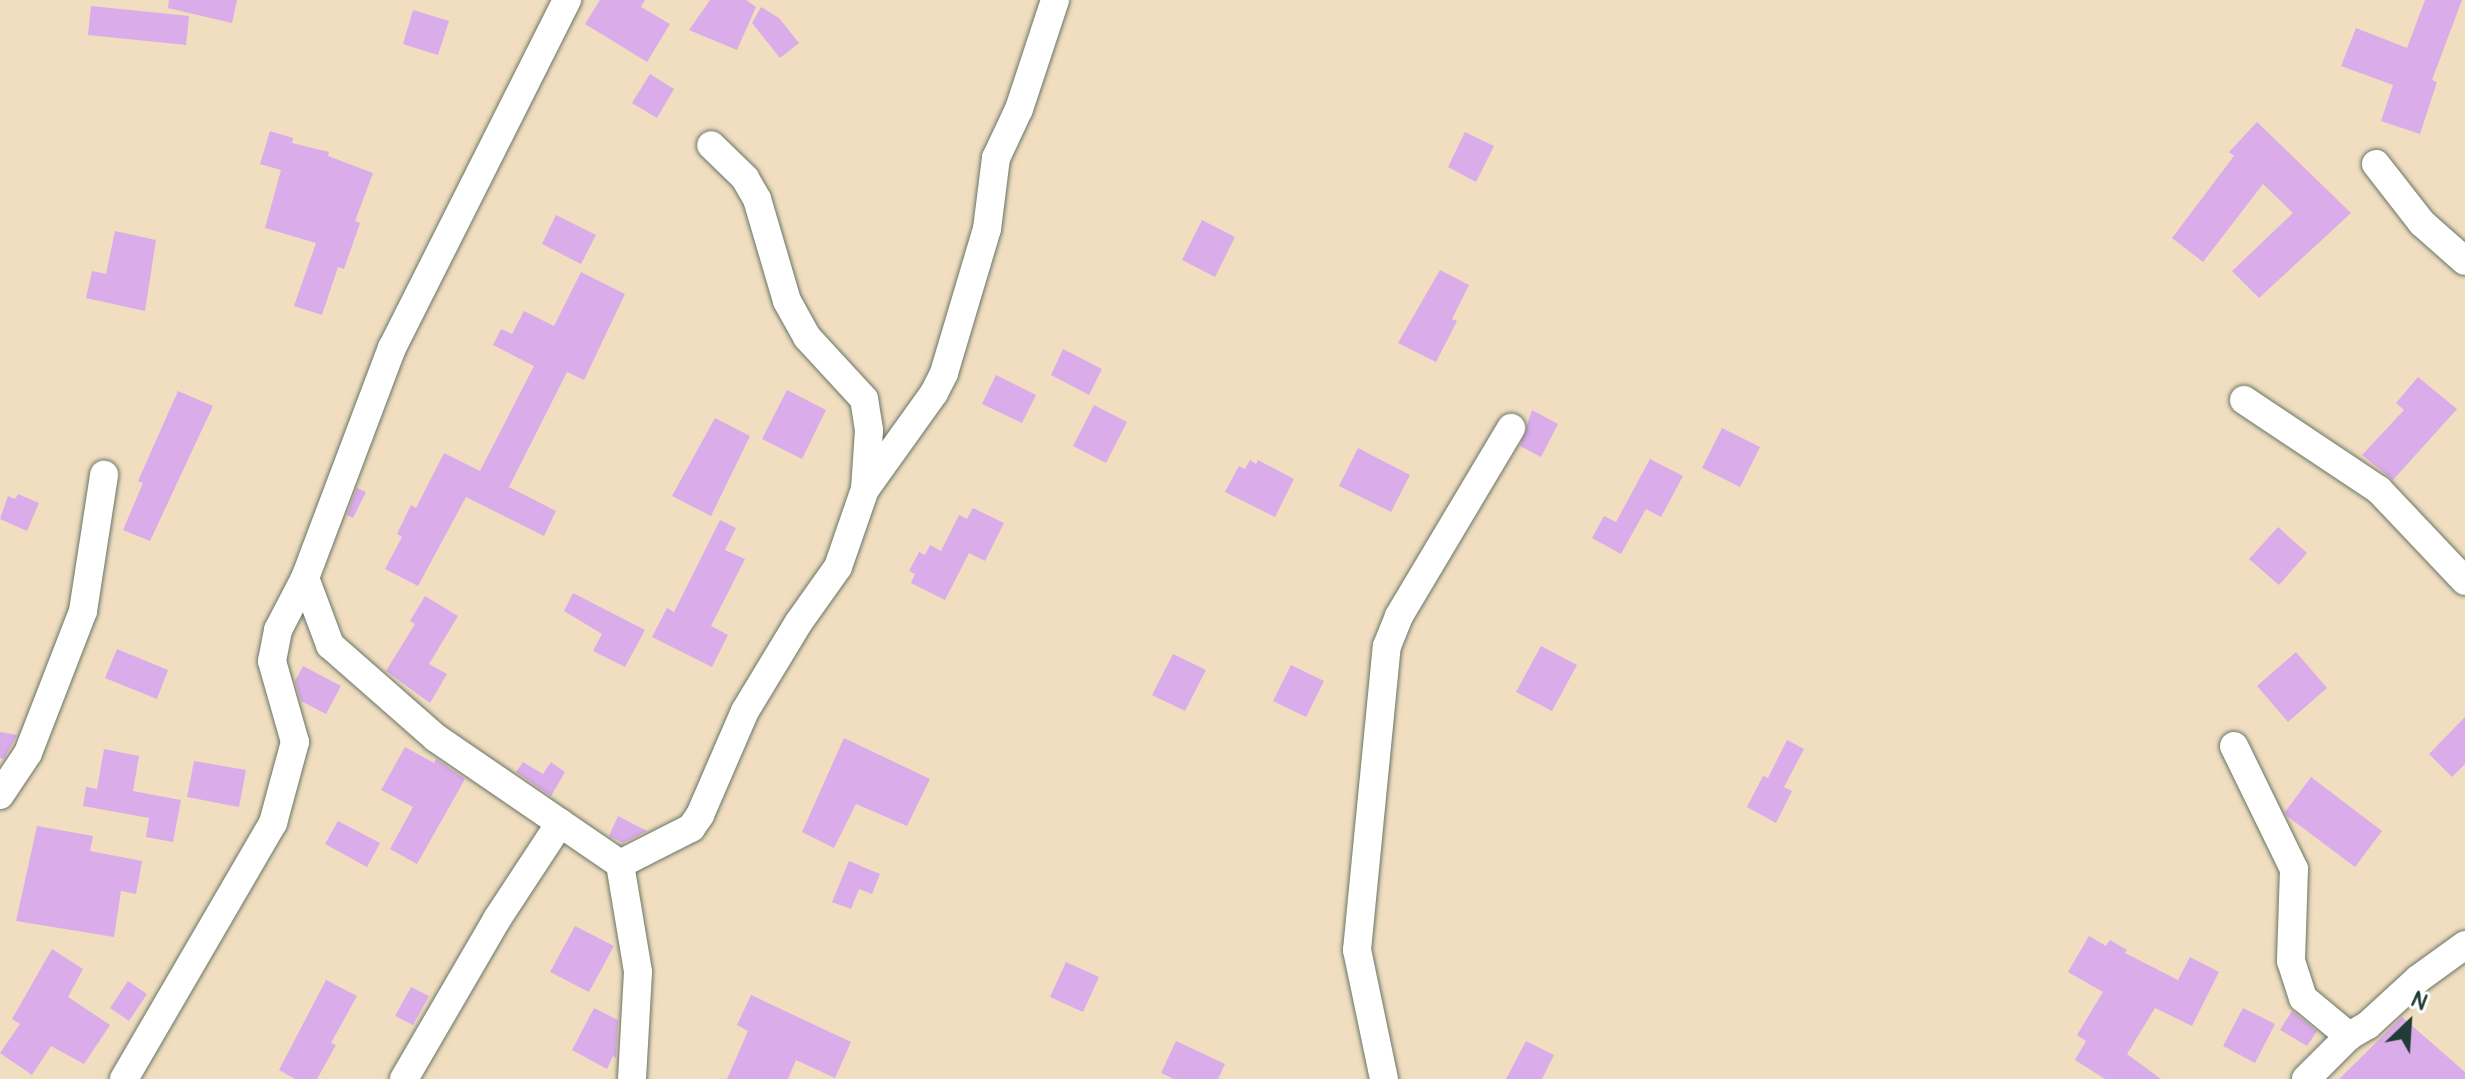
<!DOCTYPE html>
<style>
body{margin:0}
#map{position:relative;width:2465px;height:1079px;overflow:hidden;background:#f1dec0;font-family:Pangolin,sans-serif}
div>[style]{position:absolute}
.building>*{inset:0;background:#daace9}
.roads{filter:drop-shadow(0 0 2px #687565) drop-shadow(0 0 2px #687565)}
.street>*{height:28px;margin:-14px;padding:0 14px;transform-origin:14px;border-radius:14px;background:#fff}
span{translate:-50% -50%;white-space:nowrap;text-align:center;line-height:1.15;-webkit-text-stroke:7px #fff;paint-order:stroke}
.north{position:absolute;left:2369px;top:983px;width:80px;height:80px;-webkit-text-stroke:6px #fff;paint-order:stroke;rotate:25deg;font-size:22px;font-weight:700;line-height:32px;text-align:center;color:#1f3d34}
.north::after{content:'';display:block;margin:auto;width:28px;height:36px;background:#1f3d34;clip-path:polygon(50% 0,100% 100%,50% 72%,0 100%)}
</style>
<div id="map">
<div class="building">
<div style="clip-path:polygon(169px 0,237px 0,232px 23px,168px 8px)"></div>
<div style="clip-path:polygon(600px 0,645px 0,641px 7px,670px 24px,647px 62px,585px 24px)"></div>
<div style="clip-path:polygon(710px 0,746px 0,756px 7px,737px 50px,689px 30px)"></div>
<div style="clip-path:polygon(2425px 0,2462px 0,2432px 80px,2437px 82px,2420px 134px,2381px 121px,2393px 85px,2341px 66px,2356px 28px,2407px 48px)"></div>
<div style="clip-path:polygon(91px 6px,189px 16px,186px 45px,88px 35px)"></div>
<div style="clip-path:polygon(761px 7px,779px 18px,799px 43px,780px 58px,752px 23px)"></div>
<div style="clip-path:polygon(413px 10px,449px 21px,438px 55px,403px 44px)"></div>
<div style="clip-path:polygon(650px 74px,674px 89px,657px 118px,632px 103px)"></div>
<div style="clip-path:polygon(2257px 122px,2351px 213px,2259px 298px,2232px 271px,2293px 213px,2263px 184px,2203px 262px,2172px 238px,2234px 156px,2229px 152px)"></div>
<div style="clip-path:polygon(270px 131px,293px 138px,292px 143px,329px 152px,328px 156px,373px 173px,355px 221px,360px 223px,344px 269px,338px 267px,322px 315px,294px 306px,316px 243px,265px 228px,281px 170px,260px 164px)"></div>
<div style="clip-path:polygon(1465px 132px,1494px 146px,1476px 182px,1448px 167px)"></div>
<div style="clip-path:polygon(556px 215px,596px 235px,581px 264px,542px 244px)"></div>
<div style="clip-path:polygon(1202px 220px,1235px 237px,1215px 277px,1182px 260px)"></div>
<div style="clip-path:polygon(115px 231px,156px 240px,145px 311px,86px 298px,92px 271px,106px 274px)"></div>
<div style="clip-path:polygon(1440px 270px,1469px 285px,1452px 319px,1457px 321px,1436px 362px,1398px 343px)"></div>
<div style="clip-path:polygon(581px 272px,625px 294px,584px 380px,567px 372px,509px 487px,556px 511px,544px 536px,466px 497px,418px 586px,385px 569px,402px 537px,397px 534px,411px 505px,416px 508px,444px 453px,480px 471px,534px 366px,493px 345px,501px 329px,512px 334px,524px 311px,554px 326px)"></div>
<div style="clip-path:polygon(1063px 349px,1102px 369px,1089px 395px,1051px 375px)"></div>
<div style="clip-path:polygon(996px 375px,1036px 395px,1022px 423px,982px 404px)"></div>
<div style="clip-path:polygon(2418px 377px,2457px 409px,2393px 480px,2362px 455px,2404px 410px,2396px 403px)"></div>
<div style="clip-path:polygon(787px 390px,826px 410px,802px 459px,762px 439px)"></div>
<div style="clip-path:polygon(178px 391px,213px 406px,150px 541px,123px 530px,143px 483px,138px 481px)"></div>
<div style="clip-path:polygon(1094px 405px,1127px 422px,1106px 463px,1073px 446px)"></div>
<div style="clip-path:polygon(1532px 410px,1558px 424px,1541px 457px,1520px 446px)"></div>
<div style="clip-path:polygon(715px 418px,750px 436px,711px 516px,672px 496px)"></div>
<div style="clip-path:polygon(1722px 428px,1760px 447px,1740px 487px,1702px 468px)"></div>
<div style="clip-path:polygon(1358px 448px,1410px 475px,1391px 512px,1339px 486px)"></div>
<div style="clip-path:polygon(1650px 459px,1683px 476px,1661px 517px,1646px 509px,1621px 554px,1592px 538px,1604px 516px,1616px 522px)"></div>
<div style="clip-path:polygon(1250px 460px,1256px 464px,1258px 460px,1294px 479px,1275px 517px,1225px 492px,1239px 466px,1245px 469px)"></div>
<div style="clip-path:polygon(357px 488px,366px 492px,353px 518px,347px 515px)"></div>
<div style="clip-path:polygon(18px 494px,39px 503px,27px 531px,0 519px,8px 496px,15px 499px)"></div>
<div style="clip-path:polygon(973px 508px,1004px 523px,985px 561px,969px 553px,945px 600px,911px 583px,915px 574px,909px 571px,919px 552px,925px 555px,930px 545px,941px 551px,959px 515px,967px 519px)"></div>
<div style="clip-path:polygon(720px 520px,736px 528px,725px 550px,745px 559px,711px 626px,728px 635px,712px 667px,652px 637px,667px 608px,674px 612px)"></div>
<div style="clip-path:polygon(2278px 527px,2307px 553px,2279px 585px,2249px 559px)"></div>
<div style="clip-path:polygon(573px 593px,645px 630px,625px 667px,593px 651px,602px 634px,564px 611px)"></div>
<div style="clip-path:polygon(425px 596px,458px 616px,429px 664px,447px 674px,430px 703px,386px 671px,415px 624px,410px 621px)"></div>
<div style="clip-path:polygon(1541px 646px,1577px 665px,1552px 711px,1516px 692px)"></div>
<div style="clip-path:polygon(117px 649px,168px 670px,157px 699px,105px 678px)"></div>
<div style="clip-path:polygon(2296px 652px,2327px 688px,2288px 722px,2257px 686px)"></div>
<div style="clip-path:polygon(1173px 654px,1206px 670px,1185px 711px,1152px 695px)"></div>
<div style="clip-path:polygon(1291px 665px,1324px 681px,1306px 717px,1273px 701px)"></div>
<div style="clip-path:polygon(303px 666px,341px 686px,326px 714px,301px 701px,295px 681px)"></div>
<div style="clip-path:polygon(2465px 717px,2465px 764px,2452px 777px,2429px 754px)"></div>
<div style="clip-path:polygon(0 732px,17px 735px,4px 759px,0 758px)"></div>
<div style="clip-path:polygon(844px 738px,930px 779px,907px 826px,856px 804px,834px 848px,802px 832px)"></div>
<div style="clip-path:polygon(1787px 740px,1804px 749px,1784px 787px,1792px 791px,1776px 823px,1747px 807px,1763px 776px,1768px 778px)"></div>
<div style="clip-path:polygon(405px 747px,434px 763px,436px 759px,465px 779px,417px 864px,390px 849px,413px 807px,381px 790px)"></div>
<div style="clip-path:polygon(104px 749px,139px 756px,133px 791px,181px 800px,173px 842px,146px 837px,149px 818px,83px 806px,86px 787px,97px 789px)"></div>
<div style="clip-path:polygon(194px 761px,246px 770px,239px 807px,187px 797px)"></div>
<div style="clip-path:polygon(523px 762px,543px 774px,551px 762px,565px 772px,551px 796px,516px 772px)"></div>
<div style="clip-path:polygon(2311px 777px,2382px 831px,2355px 867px,2287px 816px,2285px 812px)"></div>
<div style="clip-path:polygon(618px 816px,647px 831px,623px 843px,609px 836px)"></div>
<div style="clip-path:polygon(338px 821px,380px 843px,367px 867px,325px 844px)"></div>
<div style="clip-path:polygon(37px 826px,93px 836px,90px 851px,142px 861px,136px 894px,121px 891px,114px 937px,16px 921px)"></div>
<div style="clip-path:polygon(849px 861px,880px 874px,872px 894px,859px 889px,851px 909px,832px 902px)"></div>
<div style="clip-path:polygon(575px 926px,614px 946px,589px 992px,550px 972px)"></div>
<div style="clip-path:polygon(2089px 936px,2106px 946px,2110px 940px,2127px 950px,2125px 953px,2178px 980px,2190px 957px,2219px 972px,2192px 1026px,2155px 1008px,2127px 1054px,2161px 1079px,2105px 1079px,2075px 1060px,2086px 1041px,2077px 1035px,2103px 992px,2068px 972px)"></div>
<div style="clip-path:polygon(52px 949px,83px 969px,68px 997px,110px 1025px,84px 1064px,51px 1046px,32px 1075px,0 1053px,20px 1024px,12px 1019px)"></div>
<div style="clip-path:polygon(1066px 962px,1099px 977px,1083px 1012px,1050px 997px)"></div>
<div style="clip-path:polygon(326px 980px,357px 996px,331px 1043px,336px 1045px,317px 1079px,295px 1079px,279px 1070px)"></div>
<div style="clip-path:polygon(128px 981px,147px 994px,129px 1021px,110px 1008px)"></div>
<div style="clip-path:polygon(411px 987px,429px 996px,413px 1025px,395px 1016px)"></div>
<div style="clip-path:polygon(751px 995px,851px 1042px,835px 1078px,796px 1060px,788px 1079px,727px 1079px,748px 1031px,737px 1025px)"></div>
<div style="clip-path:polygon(594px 1008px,618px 1020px,616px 1058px,613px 1056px,607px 1069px,572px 1050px)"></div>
<div style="clip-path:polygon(2243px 1008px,2275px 1024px,2255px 1063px,2223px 1046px)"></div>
<div style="clip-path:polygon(2292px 1011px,2317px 1031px,2307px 1046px,2280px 1030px)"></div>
<div style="clip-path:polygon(2402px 1017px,2465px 1072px,2465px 1079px,2339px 1079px)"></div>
<div style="clip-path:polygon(1176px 1041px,1225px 1064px,1218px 1079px,1174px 1079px,1161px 1073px)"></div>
<div style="clip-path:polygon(1526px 1041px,1554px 1055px,1542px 1079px,1506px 1079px)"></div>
</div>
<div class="roads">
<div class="street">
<div style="left:2376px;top:164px;width:75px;rotate:52.1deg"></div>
<div style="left:2422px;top:223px;width:57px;rotate:41.5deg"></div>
<div style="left:2244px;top:400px;width:162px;rotate:33.7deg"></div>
<div style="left:2379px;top:490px;width:125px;rotate:46.6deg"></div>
<div style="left:866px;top:488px;width:117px;rotate:-54.4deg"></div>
<div style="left:934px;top:393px;width:22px;rotate:-63deg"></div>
<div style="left:944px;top:373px;width:150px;rotate:-73.4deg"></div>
<div style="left:987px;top:229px;width:72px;rotate:-82.8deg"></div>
<div style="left:996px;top:158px;width:54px;rotate:-64.9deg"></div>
<div style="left:1019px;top:109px;width:115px;rotate:-71.7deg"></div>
<div style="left:305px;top:578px;width:72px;rotate:69.5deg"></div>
<div style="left:330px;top:645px;width:141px;rotate:41.3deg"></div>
<div style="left:436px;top:738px;width:223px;rotate:34.4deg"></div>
<div style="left:620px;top:864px;width:109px;rotate:80.5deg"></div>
<div style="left:638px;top:972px;width:107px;rotate:93.2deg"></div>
<div style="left:2234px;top:746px;width:137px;rotate:64deg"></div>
<div style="left:2294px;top:869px;width:92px;rotate:91.9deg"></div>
<div style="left:2291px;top:961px;width:39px;rotate:72deg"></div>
<div style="left:2303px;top:998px;width:60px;rotate:39.6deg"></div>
<div style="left:0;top:795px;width:50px;rotate:-56.3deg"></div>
<div style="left:28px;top:753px;width:152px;rotate:-68.8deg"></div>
<div style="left:83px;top:611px;width:138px;rotate:-81.2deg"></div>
<div style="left:620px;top:864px;width:80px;rotate:-26.9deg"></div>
<div style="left:691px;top:828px;width:16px;rotate:-55deg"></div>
<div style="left:700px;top:815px;width:113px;rotate:-66.6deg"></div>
<div style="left:745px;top:711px;width:104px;rotate:-58.8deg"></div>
<div style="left:799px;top:622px;width:67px;rotate:-54.7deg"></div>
<div style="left:838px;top:567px;width:83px;rotate:-70.9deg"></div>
<div style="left:865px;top:489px;width:59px;rotate:-86.1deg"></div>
<div style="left:869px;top:430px;width:31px;rotate:-99deg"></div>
<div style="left:864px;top:399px;width:84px;rotate:-132.6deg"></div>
<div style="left:807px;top:337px;width:41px;rotate:-119.1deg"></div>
<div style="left:787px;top:301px;width:106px;rotate:-106.4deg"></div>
<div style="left:757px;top:199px;width:24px;rotate:-120deg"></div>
<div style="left:745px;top:178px;width:47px;rotate:-135.9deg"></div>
<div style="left:124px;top:1079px;width:296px;rotate:-59.8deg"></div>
<div style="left:273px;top:823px;width:84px;rotate:-74.8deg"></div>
<div style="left:295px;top:742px;width:84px;rotate:-105.9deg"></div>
<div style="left:272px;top:661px;width:32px;rotate:-79deg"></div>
<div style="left:278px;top:630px;width:59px;rotate:-62.6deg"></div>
<div style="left:305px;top:578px;width:246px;rotate:-69.3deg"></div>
<div style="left:392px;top:348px;width:390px;rotate:-63.3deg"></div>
<div style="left:404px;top:1079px;width:185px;rotate:-59.8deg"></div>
<div style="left:497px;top:919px;width:115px;rotate:-56.7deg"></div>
<div style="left:1384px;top:1079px;width:132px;rotate:-101.8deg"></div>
<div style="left:1357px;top:950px;width:305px;rotate:-84.4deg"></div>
<div style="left:1387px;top:646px;width:32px;rotate:-68deg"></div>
<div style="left:1399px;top:616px;width:219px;rotate:-59.2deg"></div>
<div style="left:2306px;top:1079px;width:61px;rotate:-45deg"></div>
<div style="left:2349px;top:1036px;width:22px;rotate:-30deg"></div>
<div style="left:2368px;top:1025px;width:68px;rotate:-42.6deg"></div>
<div style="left:2418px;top:979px;width:58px;rotate:-35.9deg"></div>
</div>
</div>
<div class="north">N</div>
</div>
